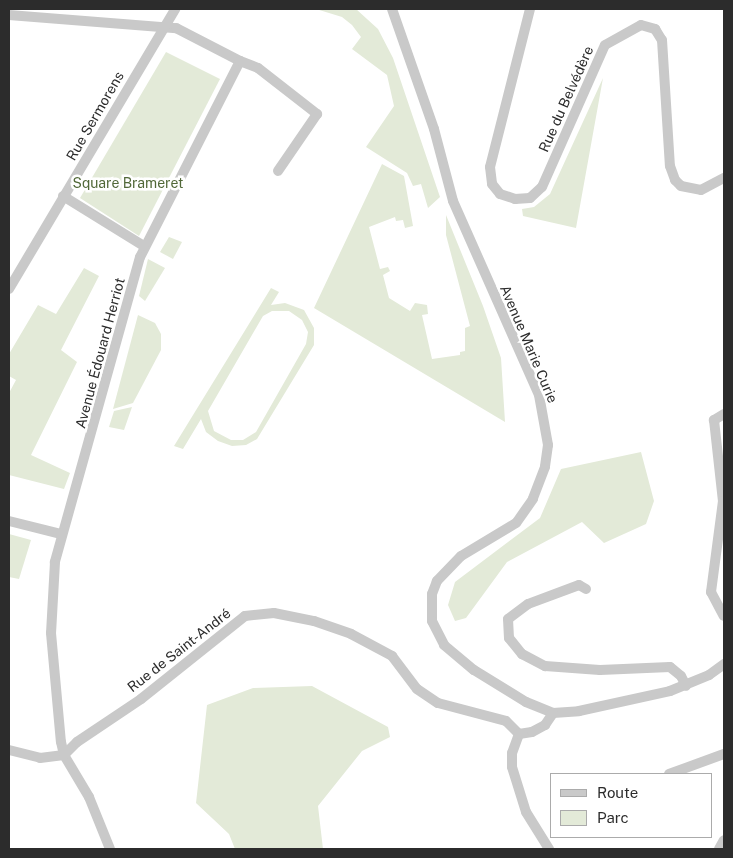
<!DOCTYPE html>
<meta charset="utf-8">
<style>
body{margin:0}
#map{position:relative;width:733px;height:858px;overflow:hidden;background:#fff;font-family:"Public Sans",sans-serif}
div>[style]{position:absolute}
.green>*{inset:0;background:#e3ead8}
.minor>*{height:10px;margin:-5px;padding:0 5px;transform-origin:5px;border-radius:5px;background:#c9c9c9}
span{translate:-50% -50%;white-space:nowrap;text-align:center;line-height:1.15;-webkit-text-stroke:5px #fff;paint-order:stroke}
.street-label{font-size:14px;color:#2c2c2c}
.park-label{font-size:14px;color:#516838}
.frame{position:absolute;inset:0;border:10px solid #2c2c2c;pointer-events:none}
.legend{position:absolute;left:550px;top:773px;width:162px;height:65px;box-sizing:border-box;background:#fff;border:1px solid #ababab;margin:0;padding:6px 9px;list-style:none;font-size:15px;color:#2c2c2c}
.legend li{display:flex;align-items:center;gap:10px;height:25px}
.legend b{width:25px;border:1px solid #ababab}
</style>
<div id="map">
<div class="green">
<div style="clip-path:polygon(316px 9px,356px 9px,378px 29px,393px 58px,440px 197px,428px 208px,421px 184px,413px 186px,407px 173px,366px 147px,394px 106px,387px 75px,352px 49px,361px 37px,352px 25px,342px 17px)"></div>
<div style="clip-path:polygon(166px 52px,220px 79px,139px 236px,80px 198px)"></div>
<div style="clip-path:polygon(603px 78px,576px 228px,523px 216px,522px 209px,534px 207px,550px 194px)"></div>
<div style="clip-path:polygon(382px 164px,404px 176px,413px 226px,405px 228px,403px 220px,396px 221px,395px 217px,369px 227px,380px 269px,388px 267px,390px 271px,383px 275px,389px 298px,410px 311px,415px 303px,427px 305px,428px 314px,422px 315px,432px 359px,460px 355px,460px 352px,465px 351px,465px 328px,470px 326px,446px 235px,446px 215px,483px 306px,501px 358px,505px 422px,314px 308px)"></div>
<div style="clip-path:polygon(169px 237px,182px 242px,173px 259px,160px 252px)"></div>
<div style="clip-path:polygon(148px 259px,165px 268px,145px 301px,139px 296px)"></div>
<div style="clip-path:polygon(84px 268px,99px 276px,61px 350px,77px 362px,31px 455px,70px 473px,64px 489px,9px 475px,9px 393px,16px 380px,9px 376px,9px 354px,38px 305px,56px 314px)"></div>
<div style="clip-path:polygon(evenodd,271px 288px,279px 292px,271px 305px,285px 303px,304px 310px,314px 328px,314px 345px,257px 439px,246px 445px,232px 446px,218px 441px,206px 432px,201px 419px,183px 449px,174px 446px,271px 288px,272px 311px,289px 311px,302px 320px,308px 332px,306px 344px,256px 432px,243px 440px,231px 440px,214px 431px,208px 411px,263px 316px,272px 311px)"></div>
<div style="clip-path:polygon(138px 315px,155px 323px,161px 334px,161px 350px,133px 403px,113px 409px)"></div>
<div style="clip-path:polygon(132px 407px,124px 430px,109px 427px,114px 411px)"></div>
<div style="clip-path:polygon(641px 452px,654px 501px,646px 524px,604px 543px,582px 522px,507px 562px,466px 618px,455px 621px,448px 605px,455px 582px,540px 518px,561px 469px)"></div>
<div style="clip-path:polygon(9px 534px,31px 540px,19px 579px,9px 577px)"></div>
<div style="clip-path:polygon(312px 686px,388px 727px,390px 737px,362px 751px,318px 806px,323px 849px,235px 849px,229px 834px,196px 803px,207px 705px,253px 688px)"></div>
</div>
<div class="minor">
<div style="left:392px;top:9px;width:127px;rotate:70.7deg"></div>
<div style="left:434px;top:129px;width:74px;rotate:75.2deg"></div>
<div style="left:453px;top:201px;width:212px;rotate:66.1deg"></div>
<div style="left:539px;top:395px;width:51px;rotate:79.8deg"></div>
<div style="left:548px;top:445px;width:22px;rotate:98deg"></div>
<div style="left:545px;top:467px;width:34px;rotate:111deg"></div>
<div style="left:533px;top:499px;width:29px;rotate:125deg"></div>
<div style="left:516px;top:523px;width:64px;rotate:149deg"></div>
<div style="left:461px;top:556px;width:35px;rotate:134deg"></div>
<div style="left:437px;top:581px;width:14px;rotate:111deg"></div>
<div style="left:432px;top:594px;width:27px;rotate:90deg"></div>
<div style="left:432px;top:621px;width:27px;rotate:63deg"></div>
<div style="left:444px;top:645px;width:39px;rotate:40deg"></div>
<div style="left:474px;top:670px;width:61px;rotate:31.6deg"></div>
<div style="left:526px;top:702px;width:29px;rotate:22deg"></div>
<div style="left:553px;top:713px;width:26px;rotate:-4deg"></div>
<div style="left:579px;top:711px;width:93px;rotate:-12.4deg"></div>
<div style="left:670px;top:691px;width:42px;rotate:-22.3deg"></div>
<div style="left:709px;top:675px;width:19px;rotate:-36deg"></div>
<div style="left:530px;top:9px;width:163px;rotate:104.2deg"></div>
<div style="left:490px;top:167px;width:17px;rotate:83deg"></div>
<div style="left:492px;top:184px;width:13px;rotate:51deg"></div>
<div style="left:500px;top:194px;width:16px;rotate:18deg"></div>
<div style="left:515px;top:199px;width:15px;rotate:-4deg"></div>
<div style="left:530px;top:198px;width:16px;rotate:-43deg"></div>
<div style="left:542px;top:187px;width:155px;rotate:-66.1deg"></div>
<div style="left:605px;top:45px;width:41px;rotate:-29.1deg"></div>
<div style="left:641px;top:25px;width:15px;rotate:16deg"></div>
<div style="left:655px;top:29px;width:13px;rotate:58deg"></div>
<div style="left:662px;top:40px;width:126px;rotate:86.4deg"></div>
<div style="left:670px;top:166px;width:15px;rotate:70deg"></div>
<div style="left:675px;top:180px;width:8px;rotate:45deg"></div>
<div style="left:681px;top:186px;width:20px;rotate:11deg"></div>
<div style="left:701px;top:190px;width:26px;rotate:-28deg"></div>
<div style="left:9px;top:15px;width:168px;rotate:4.5deg"></div>
<div style="left:176px;top:28px;width:72px;rotate:27.3deg"></div>
<div style="left:240px;top:61px;width:220px;rotate:117deg"></div>
<div style="left:140px;top:257px;width:317px;rotate:105.6deg"></div>
<div style="left:55px;top:562px;width:71px;rotate:93.2deg"></div>
<div style="left:51px;top:633px;width:109px;rotate:84.8deg"></div>
<div style="left:61px;top:742px;width:13px;rotate:77deg"></div>
<div style="left:64px;top:755px;width:49px;rotate:59.2deg"></div>
<div style="left:89px;top:797px;width:56px;rotate:68deg"></div>
<div style="left:240px;top:61px;width:19px;rotate:21deg"></div>
<div style="left:258px;top:68px;width:75px;rotate:37.9deg"></div>
<div style="left:317px;top:114px;width:69px;rotate:124.4deg"></div>
<div style="left:63px;top:196px;width:95px;rotate:31.7deg"></div>
<div style="left:9px;top:289px;width:326px;rotate:-59.3deg"></div>
<div style="left:724px;top:414px;width:12px;rotate:149deg"></div>
<div style="left:714px;top:420px;width:81px;rotate:83.7deg"></div>
<div style="left:723px;top:501px;width:92px;rotate:97.5deg"></div>
<div style="left:711px;top:592px;width:27px;rotate:62deg"></div>
<div style="left:9px;top:521px;width:54px;rotate:14deg"></div>
<div style="left:586px;top:589px;width:8px;rotate:-150deg"></div>
<div style="left:579px;top:585px;width:54px;rotate:159.6deg"></div>
<div style="left:528px;top:604px;width:25px;rotate:143deg"></div>
<div style="left:508px;top:619px;width:19px;rotate:87deg"></div>
<div style="left:509px;top:638px;width:21px;rotate:51deg"></div>
<div style="left:522px;top:654px;width:26px;rotate:28deg"></div>
<div style="left:545px;top:666px;width:55px;rotate:4.2deg"></div>
<div style="left:600px;top:670px;width:70px;rotate:-2.5deg"></div>
<div style="left:670px;top:667px;width:14px;rotate:39deg"></div>
<div style="left:681px;top:676px;width:11px;rotate:63deg"></div>
<div style="left:519px;top:734px;width:20px;rotate:110deg"></div>
<div style="left:512px;top:753px;width:14px;rotate:90deg"></div>
<div style="left:512px;top:767px;width:47px;rotate:72.7deg"></div>
<div style="left:526px;top:812px;width:44px;rotate:58.1deg"></div>
<div style="left:9px;top:750px;width:32px;rotate:14deg"></div>
<div style="left:40px;top:758px;width:24px;rotate:-7deg"></div>
<div style="left:64px;top:755px;width:18px;rotate:-45deg"></div>
<div style="left:77px;top:742px;width:77px;rotate:-33.9deg"></div>
<div style="left:141px;top:699px;width:133px;rotate:-38.6deg"></div>
<div style="left:245px;top:616px;width:29px;rotate:-6deg"></div>
<div style="left:274px;top:613px;width:41px;rotate:11.3deg"></div>
<div style="left:314px;top:621px;width:39px;rotate:19deg"></div>
<div style="left:351px;top:634px;width:47px;rotate:28.2deg"></div>
<div style="left:392px;top:656px;width:41px;rotate:52.9deg"></div>
<div style="left:417px;top:689px;width:25px;rotate:34deg"></div>
<div style="left:438px;top:703px;width:70px;rotate:14.8deg"></div>
<div style="left:506px;top:721px;width:18px;rotate:45deg"></div>
<div style="left:519px;top:734px;width:13px;rotate:-9deg"></div>
<div style="left:532px;top:732px;width:15px;rotate:-28deg"></div>
<div style="left:545px;top:725px;width:14px;rotate:-56deg"></div>
<div style="left:669px;top:774px;width:59px;rotate:-20deg"></div>
<div style="left:719px;top:849px;width:10px;rotate:-61deg"></div>
</div>
<div class="street-label">
<span style="left:566px;top:99px;rotate:-66deg">Rue du Belvédère</span>
<span style="left:95px;top:116px;rotate:-60deg">Rue Sermorens</span>
<span style="left:529px;top:344px;rotate:67deg">Avenue Marie Curie</span>
<span style="left:100px;top:353px;rotate:-75deg">Avenue Édouard Herriot</span>
<span style="left:179px;top:650px;rotate:-38deg">Rue de Saint-André</span>
</div>
<div class="park-label">
<span style="left:128px;top:183px">Square Brameret</span>
</div>
<div class="frame"></div>
<ul class="legend">
<li><b style="height:6px;background:#c9c9c9"></b>Route</li>
<li><b style="height:14px;background:#e3ead8"></b>Parc</li>
</ul>
</div>
